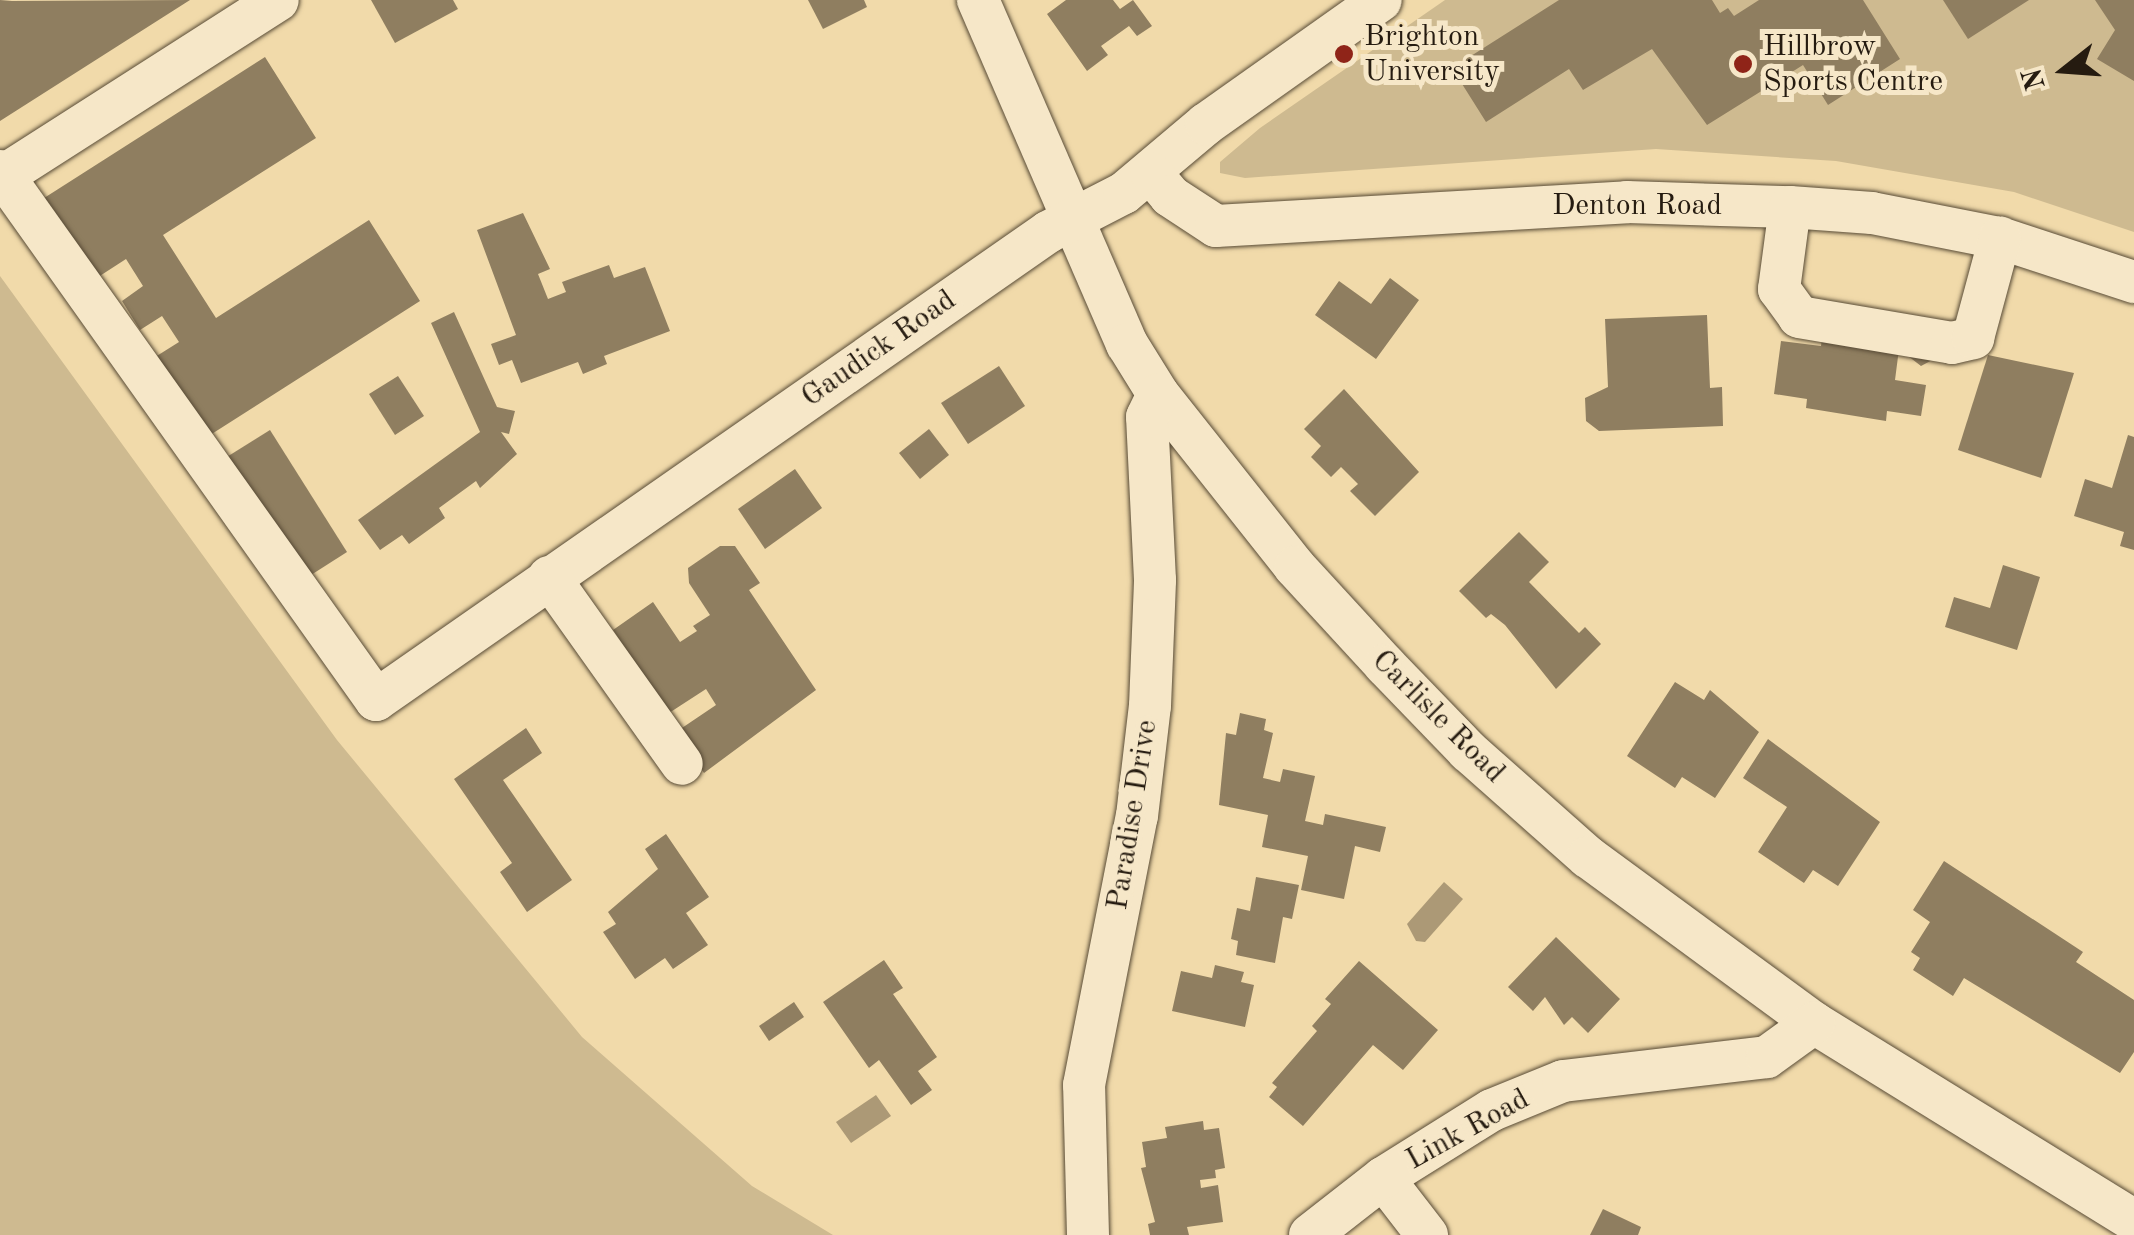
<!DOCTYPE html>
<style>
body{margin:0}
#map{position:relative;width:2134px;height:1235px;overflow:hidden;background:#f1daaa;font-family:"Old Standard TT",serif}
div>[style]{position:absolute}
.green>*{inset:0;background:#ceba90}
.water>*{inset:0;background:#ac9976}
.building>*{inset:0;background:#8f7e60}
.roads{filter:drop-shadow(0 0 2px #584b36) drop-shadow(0 0 2px #584b36)}
.minor>*{height:42px;margin:-21px;padding:0 21px;transform-origin:21px;border-radius:21px;background:#f6e7c8}
.dots>*{width:28px;height:28px;translate:-50% -50%;box-sizing:border-box;border:5px solid #f6e7c8;border-radius:50%}
span{translate:-50% -50%;white-space:nowrap;text-align:center;line-height:1.15;-webkit-text-stroke:10px #f6e7c8;paint-order:stroke}
.poi-label{font-size:30px;color:#251b10}
.left{translate:0 -50%;text-align:left}
.street-label{font-size:30px;color:#251b10}
.north{position:absolute;left:2014px;top:20px;width:100px;height:100px;-webkit-text-stroke:8px #f6e7c8;paint-order:stroke;rotate:253deg;font-size:28px;font-weight:700;line-height:40px;text-align:center;color:#251b10}
.north::after{content:'';display:block;margin:auto;width:35px;height:45px;background:#251b10;clip-path:polygon(50% 0,100% 100%,50% 72%,0 100%)}
</style>
<div id="map">
<div class="green">
<div style="clip-path:polygon(1445px 0,2134px 0,2134px 232px,2014px 192px,1836px 161px,1656px 149px,1245px 178px,1220px 173px,1220px 162px,1260px 128px)"></div>
<div style="clip-path:polygon(0 276px,337px 740px,582px 1037px,752px 1186px,833px 1235px,0 1235px)"></div>
</div>
<div class="water">
<div style="clip-path:polygon(1444px 882px,1463px 899px,1425px 942px,1416px 941px,1407px 924px)"></div>
<div style="clip-path:polygon(876px 1095px,891px 1116px,851px 1143px,836px 1122px)"></div>
</div>
<div class="building">
<div style="clip-path:polygon(0 0,12px 1px,190px 0,0 121px)"></div>
<div style="clip-path:polygon(371px 0,453px 0,458px 9px,395px 43px)"></div>
<div style="clip-path:polygon(808px 0,864px 0,867px 7px,823px 29px)"></div>
<div style="clip-path:polygon(1066px 0,1113px 0,1120px 9px,1133px 0,1152px 26px,1137px 36px,1129px 26px,1101px 46px,1108px 55px,1087px 71px,1047px 14px)"></div>
<div style="clip-path:polygon(1559px 0,1712px 0,1720px 13px,1728px 8px,1734px 16px,1759px 0,1863px 0,1900px 59px,1828px 105px,1803px 65px,1707px 125px,1652px 49px,1583px 90px,1569px 69px,1486px 122px,1452px 68px)"></div>
<div style="clip-path:polygon(1943px 0,2029px 0,1968px 39px)"></div>
<div style="clip-path:polygon(2095px 0,2134px 0,2134px 81px,2097px 59px,2115px 30px)"></div>
<div style="clip-path:polygon(265px 57px,316px 138px,163px 235px,216px 318px,369px 220px,420px 301px,196px 444px,144px 364px,179px 342px,162px 316px,140px 330px,122px 301px,143px 286px,126px 259px,92px 281px,41px 200px)"></div>
<div style="clip-path:polygon(523px 213px,550px 269px,538px 274px,548px 299px,566px 292px,562px 282px,609px 265px,614px 278px,645px 267px,670px 331px,604px 356px,607px 364px,583px 374px,578px 362px,521px 383px,512px 360px,499px 365px,491px 344px,516px 335px,477px 230px)"></div>
<div style="clip-path:polygon(1390px 278px,1419px 300px,1376px 359px,1315px 315px,1339px 281px,1371px 304px)"></div>
<div style="clip-path:polygon(454px 312px,497px 407px,515px 411px,509px 434px,501px 432px,517px 454px,480px 488px,476px 481px,439px 508px,445px 518px,409px 544px,402px 535px,380px 550px,358px 520px,480px 432px,431px 323px)"></div>
<div style="clip-path:polygon(1707px 315px,1710px 388px,1722px 387px,1723px 426px,1599px 431px,1586px 421px,1585px 398px,1608px 387px,1605px 319px)"></div>
<div style="clip-path:polygon(1823px 328px,1936px 358px,1921px 366px,1899px 349px,1895px 380px,1926px 385px,1921px 416px,1887px 411px,1886px 421px,1806px 408px,1807px 399px,1774px 394px,1781px 341px,1821px 346px)"></div>
<div style="clip-path:polygon(1988px 355px,2074px 373px,2041px 478px,1958px 450px)"></div>
<div style="clip-path:polygon(999px 366px,1025px 406px,968px 444px,941px 403px)"></div>
<div style="clip-path:polygon(398px 376px,424px 416px,395px 435px,369px 394px)"></div>
<div style="clip-path:polygon(1344px 389px,1419px 472px,1375px 516px,1350px 491px,1358px 484px,1341px 467px,1331px 477px,1311px 457px,1321px 446px,1304px 429px)"></div>
<div style="clip-path:polygon(929px 429px,949px 455px,920px 479px,899px 453px)"></div>
<div style="clip-path:polygon(270px 430px,347px 552px,300px 582px,222px 460px)"></div>
<div style="clip-path:polygon(2128px 435px,2134px 437px,2134px 550px,2120px 546px,2124px 532px,2074px 516px,2085px 479px,2112px 488px)"></div>
<div style="clip-path:polygon(795px 469px,822px 508px,765px 549px,738px 509px)"></div>
<div style="clip-path:polygon(1519px 532px,1549px 562px,1529px 582px,1579px 633px,1585px 627px,1601px 644px,1556px 689px,1505px 625px,1491px 614px,1486px 618px,1459px 591px)"></div>
<div style="clip-path:polygon(720px 546px,735px 546px,760px 583px,749px 590px,816px 690px,704px 773px,676px 732px,716px 705px,706px 689px,669px 713px,613px 630px,653px 602px,680px 642px,697px 631px,693px 626px,710px 615px,689px 583px,688px 568px)"></div>
<div style="clip-path:polygon(2003px 565px,2040px 577px,2017px 650px,1945px 627px,1954px 597px,1990px 608px)"></div>
<div style="clip-path:polygon(1675px 682px,1704px 700px,1710px 690px,1759px 732px,1715px 798px,1682px 777px,1675px 788px,1627px 756px)"></div>
<div style="clip-path:polygon(1240px 713px,1266px 719px,1264px 730px,1273px 733px,1263px 778px,1280px 782px,1283px 769px,1315px 776px,1305px 821px,1323px 825px,1325px 814px,1386px 827px,1380px 852px,1355px 846px,1344px 899px,1301px 890px,1308px 856px,1262px 847px,1268px 815px,1219px 805px,1226px 733px,1236px 735px)"></div>
<div style="clip-path:polygon(526px 728px,542px 753px,503px 780px,572px 880px,527px 912px,500px 872px,512px 863px,454px 779px)"></div>
<div style="clip-path:polygon(1768px 739px,1880px 822px,1838px 886px,1813px 870px,1804px 883px,1758px 852px,1787px 807px,1743px 778px)"></div>
<div style="clip-path:polygon(666px 834px,709px 897px,686px 913px,708px 945px,673px 969px,665px 958px,635px 979px,603px 932px,616px 924px,608px 912px,658px 869px,645px 849px)"></div>
<div style="clip-path:polygon(1944px 861px,2083px 952px,2076px 962px,2134px 1000px,2134px 1052px,2120px 1073px,1964px 978px,1953px 996px,1913px 970px,1920px 958px,1911px 952px,1930px 922px,1913px 910px)"></div>
<div style="clip-path:polygon(1256px 877px,1299px 885px,1292px 919px,1283px 917px,1275px 963px,1236px 955px,1238px 941px,1231px 939px,1237px 908px,1250px 911px)"></div>
<div style="clip-path:polygon(1556px 937px,1620px 999px,1588px 1033px,1572px 1017px,1564px 1025px,1545px 997px,1533px 1011px,1508px 987px)"></div>
<div style="clip-path:polygon(884px 960px,903px 988px,893px 994px,937px 1057px,918px 1071px,932px 1090px,911px 1105px,879px 1060px,869px 1068px,823px 1002px)"></div>
<div style="clip-path:polygon(1359px 961px,1438px 1030px,1403px 1070px,1373px 1045px,1303px 1126px,1269px 1097px,1277px 1087px,1272px 1083px,1317px 1031px,1312px 1026px,1331px 1004px,1325px 999px)"></div>
<div style="clip-path:polygon(1215px 965px,1244px 972px,1241px 982px,1254px 985px,1245px 1027px,1172px 1011px,1181px 971px,1212px 978px)"></div>
<div style="clip-path:polygon(794px 1002px,804px 1017px,769px 1041px,759px 1026px)"></div>
<div style="clip-path:polygon(1203px 1121px,1204px 1130px,1219px 1128px,1225px 1168px,1215px 1170px,1216px 1178px,1200px 1180px,1201px 1188px,1218px 1185px,1223px 1222px,1187px 1227px,1189px 1235px,1150px 1235px,1148px 1224px,1155px 1222px,1141px 1168px,1146px 1167px,1142px 1142px,1167px 1138px,1165px 1127px)"></div>
<div style="clip-path:polygon(1603px 1209px,1641px 1227px,1638px 1235px,1590px 1235px)"></div>
</div>
<div class="roads">
<div class="minor">
<div style="left:978px;top:0;width:375px;rotate:66.6deg"></div>
<div style="left:1127px;top:344px;width:59px;rotate:58.2deg"></div>
<div style="left:1158px;top:394px;width:221px;rotate:51.6deg"></div>
<div style="left:1295px;top:567px;width:133px;rotate:47.4deg"></div>
<div style="left:1385px;top:665px;width:120px;rotate:46deg"></div>
<div style="left:1468px;top:751px;width:160px;rotate:41.5deg"></div>
<div style="left:1588px;top:857px;width:280px;rotate:36.3deg"></div>
<div style="left:1814px;top:1023px;width:376px;rotate:31.7deg"></div>
<div style="left:0;top:171px;width:649px;rotate:54.6deg"></div>
<div style="left:376px;top:700px;width:819px;rotate:-34.85deg"></div>
<div style="left:1048px;top:232px;width:85px;rotate:-27.2deg"></div>
<div style="left:1124px;top:193px;width:107px;rotate:-40.1deg"></div>
<div style="left:1206px;top:124px;width:214px;rotate:-35.3deg"></div>
<div style="left:1151px;top:173px;width:30px;rotate:50deg"></div>
<div style="left:1170px;top:196px;width:55px;rotate:33.1deg"></div>
<div style="left:1216px;top:226px;width:412px;rotate:-3.3deg"></div>
<div style="left:1627px;top:202px;width:163px;rotate:1.8deg"></div>
<div style="left:1790px;top:207px;width:82px;rotate:4.2deg"></div>
<div style="left:1872px;top:213px;width:130px;rotate:11.1deg"></div>
<div style="left:2000px;top:238px;width:141px;rotate:18.2deg"></div>
<div style="left:3px;top:176px;width:326px;rotate:-32.6deg"></div>
<div style="left:1790px;top:207px;width:83px;rotate:97.6deg"></div>
<div style="left:1779px;top:289px;width:34px;rotate:54deg"></div>
<div style="left:1799px;top:317px;width:155px;rotate:9.6deg"></div>
<div style="left:1952px;top:343px;width:22px;rotate:-13deg"></div>
<div style="left:1973px;top:338px;width:104px;rotate:-74.9deg"></div>
<div style="left:549px;top:577px;width:229px;rotate:54.6deg"></div>
<div style="left:1383px;top:1178px;width:72px;rotate:52.3deg"></div>
<div style="left:1088px;top:1235px;width:150px;rotate:-91.5deg"></div>
<div style="left:1084px;top:1085px;width:274px;rotate:-78.9deg"></div>
<div style="left:1137px;top:816px;width:111px;rotate:-83.3deg"></div>
<div style="left:1150px;top:706px;width:126px;rotate:-87.7deg"></div>
<div style="left:1155px;top:580px;width:163px;rotate:-92.8deg"></div>
<div style="left:1147px;top:417px;width:25px;rotate:-64deg"></div>
<div style="left:1310px;top:1235px;width:93px;rotate:-38deg"></div>
<div style="left:1383px;top:1178px;width:128px;rotate:-32deg"></div>
<div style="left:1492px;top:1110px;width:77px;rotate:-22.2deg"></div>
<div style="left:1563px;top:1081px;width:205px;rotate:-6.7deg"></div>
<div style="left:1767px;top:1057px;width:58px;rotate:-35.9deg"></div>
</div>
</div>
<div class="dots">
<div style="left:1344px;top:54px;background:#8f2418"></div>
<div style="left:1743px;top:64px;background:#8f2418"></div>
</div>
<div class="poi-label">
<span class="left" style="left:1364px;top:54px">Brighton<br>University</span>
<span class="left" style="left:1763px;top:64px">Hillbrow<br>Sports Centre</span>
</div>
<div class="street-label">
<span style="left:1637px;top:206px">Denton Road</span>
<span style="left:879px;top:349px;rotate:-35deg">Gaudick Road</span>
<span style="left:1438px;top:717px;rotate:45deg">Carlisle Road</span>
<span style="left:1133px;top:815px;rotate:-81deg">Paradise Drive</span>
<span style="left:1468px;top:1130px;rotate:-29deg">Link Road</span>
</div>
<div class="north">N</div>
</div>
